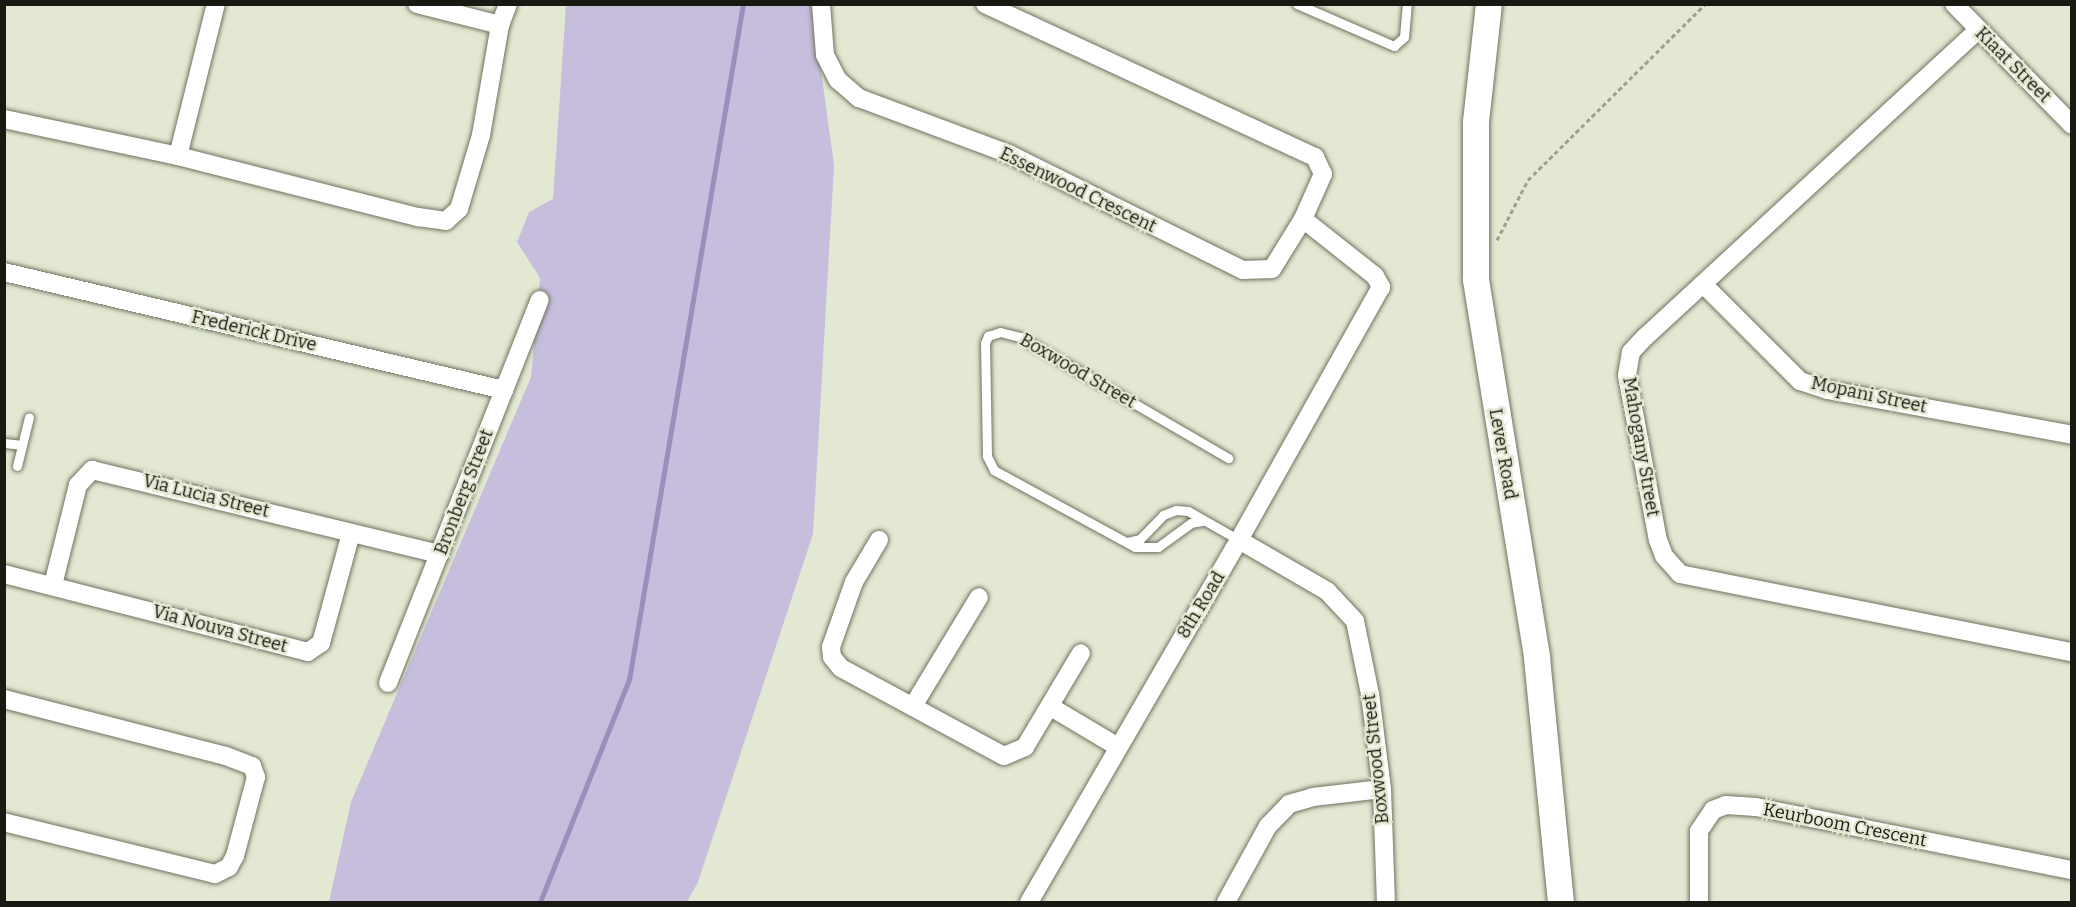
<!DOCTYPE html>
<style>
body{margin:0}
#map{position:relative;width:2076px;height:907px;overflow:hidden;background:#e2e8d2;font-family:Bitter,serif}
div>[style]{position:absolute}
.green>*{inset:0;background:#c6bedc}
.stream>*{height:4.5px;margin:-2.25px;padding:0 2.25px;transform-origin:2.25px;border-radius:2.25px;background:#9a8fba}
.path>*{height:3px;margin-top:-1.5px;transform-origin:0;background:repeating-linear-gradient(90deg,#9ca190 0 4.5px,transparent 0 7.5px)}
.roads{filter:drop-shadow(0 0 2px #6f7360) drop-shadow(0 0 2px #6f7360)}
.service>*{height:9px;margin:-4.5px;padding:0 4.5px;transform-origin:4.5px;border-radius:4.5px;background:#fff}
.minor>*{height:18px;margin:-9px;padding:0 9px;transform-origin:9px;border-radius:9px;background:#fff}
.secondary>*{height:26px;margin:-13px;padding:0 13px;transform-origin:13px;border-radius:13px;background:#fff}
span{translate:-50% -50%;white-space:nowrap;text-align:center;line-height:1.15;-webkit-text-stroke:4.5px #e2e8d2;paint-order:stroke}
.street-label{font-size:18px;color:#181a12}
.frame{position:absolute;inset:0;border:6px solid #181a12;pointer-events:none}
</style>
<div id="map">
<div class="green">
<div style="clip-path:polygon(566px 5px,812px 5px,834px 165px,813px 534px,698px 882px,687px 902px,329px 902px,351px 802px,531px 377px,540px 278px,517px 242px,529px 212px,553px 199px)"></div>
</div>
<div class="stream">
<div style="left:540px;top:902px;width:239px;rotate:-68.2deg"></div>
<div style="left:629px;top:680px;width:686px;rotate:-80.43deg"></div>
</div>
<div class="path">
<div style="left:1497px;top:240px;width:68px;rotate:-62.7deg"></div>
<div style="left:1528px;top:180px;width:250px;rotate:-44.8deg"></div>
</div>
<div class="roads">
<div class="service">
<div style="left:1297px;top:4px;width:106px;rotate:23.4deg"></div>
<div style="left:1394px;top:46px;width:13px;rotate:-42deg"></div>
<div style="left:1404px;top:37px;width:33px;rotate:-85deg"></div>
<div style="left:4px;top:443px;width:18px;rotate:6deg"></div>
<div style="left:17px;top:466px;width:50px;rotate:-76.2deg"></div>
<div style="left:1202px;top:521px;width:11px;rotate:170deg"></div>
<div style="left:1191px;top:523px;width:41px;rotate:144deg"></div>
<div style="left:1158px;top:547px;width:23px;rotate:180deg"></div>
<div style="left:1135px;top:547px;width:161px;rotate:-151.4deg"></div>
<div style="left:994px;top:470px;width:16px;rotate:-117deg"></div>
<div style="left:987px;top:456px;width:113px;rotate:-91deg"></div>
<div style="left:985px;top:343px;width:8px;rotate:-67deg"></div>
<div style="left:988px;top:336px;width:13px;rotate:-18deg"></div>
<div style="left:1000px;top:332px;width:21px;rotate:14deg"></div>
<div style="left:1020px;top:337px;width:241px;rotate:30.2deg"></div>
<div style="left:1127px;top:542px;width:13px;rotate:-13deg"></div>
<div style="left:1140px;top:539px;width:33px;rotate:-46deg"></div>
<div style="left:1163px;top:515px;width:14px;rotate:-21deg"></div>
<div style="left:1176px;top:510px;width:12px;rotate:5deg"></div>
<div style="left:1188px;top:511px;width:59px;rotate:29.6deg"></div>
</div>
<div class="minor">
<div style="left:417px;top:4px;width:86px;rotate:14.2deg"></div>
<div style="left:821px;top:4px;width:51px;rotate:85.5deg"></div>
<div style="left:825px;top:55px;width:28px;rotate:63deg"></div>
<div style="left:838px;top:80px;width:28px;rotate:41deg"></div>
<div style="left:859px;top:98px;width:160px;rotate:20.5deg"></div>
<div style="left:1009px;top:154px;width:261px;rotate:26.4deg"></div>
<div style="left:1243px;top:270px;width:29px;rotate:-2deg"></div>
<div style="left:1272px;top:269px;width:59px;rotate:-58.2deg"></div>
<div style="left:985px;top:4px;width:364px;rotate:24.9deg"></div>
<div style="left:1315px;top:157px;width:19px;rotate:65deg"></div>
<div style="left:1323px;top:174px;width:49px;rotate:114deg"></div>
<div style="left:1303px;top:219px;width:92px;rotate:38.4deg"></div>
<div style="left:1375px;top:276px;width:13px;rotate:61deg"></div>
<div style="left:1381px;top:287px;width:290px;rotate:119.3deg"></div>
<div style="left:1239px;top:540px;width:419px;rotate:120.1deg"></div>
<div style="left:1954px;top:4px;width:169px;rotate:45.7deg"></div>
<div style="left:1978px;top:30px;width:453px;rotate:137.3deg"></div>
<div style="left:1645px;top:337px;width:21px;rotate:133deg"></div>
<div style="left:1631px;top:352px;width:23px;rotate:100deg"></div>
<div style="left:1627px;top:375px;width:168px;rotate:79.4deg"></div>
<div style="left:1658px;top:540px;width:17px;rotate:69deg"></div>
<div style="left:1664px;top:556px;width:24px;rotate:48deg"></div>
<div style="left:1680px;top:574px;width:400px;rotate:11.3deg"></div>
<div style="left:4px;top:119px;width:178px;rotate:12deg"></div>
<div style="left:178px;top:156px;width:248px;rotate:14.3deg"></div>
<div style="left:418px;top:217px;width:28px;rotate:8deg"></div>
<div style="left:446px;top:221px;width:18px;rotate:-43deg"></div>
<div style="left:459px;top:209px;width:77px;rotate:-73.4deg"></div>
<div style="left:481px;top:135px;width:112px;rotate:-80.2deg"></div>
<div style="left:500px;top:25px;width:22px;rotate:-69deg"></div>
<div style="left:178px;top:156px;width:157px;rotate:-76deg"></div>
<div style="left:4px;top:272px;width:514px;rotate:13.28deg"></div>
<div style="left:1704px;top:285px;width:136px;rotate:45deg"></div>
<div style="left:1800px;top:381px;width:29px;rotate:18deg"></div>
<div style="left:1828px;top:390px;width:248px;rotate:10.4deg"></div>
<div style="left:879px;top:540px;width:49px;rotate:120.8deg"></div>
<div style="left:854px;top:582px;width:69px;rotate:109.5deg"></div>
<div style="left:831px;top:647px;width:10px;rotate:84deg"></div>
<div style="left:832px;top:657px;width:14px;rotate:51deg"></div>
<div style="left:841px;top:668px;width:185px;rotate:28.4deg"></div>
<div style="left:1004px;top:756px;width:23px;rotate:-23deg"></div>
<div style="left:1025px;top:747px;width:109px;rotate:-59.2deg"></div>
<div style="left:1239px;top:540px;width:102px;rotate:30.1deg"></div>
<div style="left:1327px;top:591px;width:41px;rotate:47deg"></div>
<div style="left:1355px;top:621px;width:75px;rotate:78.4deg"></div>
<div style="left:1370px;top:694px;width:96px;rotate:82.8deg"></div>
<div style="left:1382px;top:789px;width:113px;rotate:88deg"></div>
<div style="left:4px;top:574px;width:314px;rotate:14.4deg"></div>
<div style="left:308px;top:652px;width:16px;rotate:-35deg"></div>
<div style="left:321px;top:643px;width:114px;rotate:-74.7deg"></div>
<div style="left:53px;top:585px;width:103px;rotate:-76deg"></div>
<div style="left:78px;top:485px;width:21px;rotate:-47deg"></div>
<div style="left:92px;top:470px;width:358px;rotate:13.6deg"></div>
<div style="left:388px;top:683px;width:412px;rotate:-68.4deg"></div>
<div style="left:4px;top:699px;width:229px;rotate:14.4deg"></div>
<div style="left:226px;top:756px;width:28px;rotate:21deg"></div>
<div style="left:252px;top:766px;width:12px;rotate:70deg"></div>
<div style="left:256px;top:777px;width:82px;rotate:104.9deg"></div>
<div style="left:235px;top:856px;width:13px;rotate:119deg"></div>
<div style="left:229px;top:867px;width:16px;rotate:153deg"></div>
<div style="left:215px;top:874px;width:217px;rotate:-166.2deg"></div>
<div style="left:913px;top:706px;width:127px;rotate:-58.8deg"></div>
<div style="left:1051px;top:707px;width:78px;rotate:30.8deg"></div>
<div style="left:1226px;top:902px;width:87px;rotate:-61.1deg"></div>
<div style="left:1268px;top:826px;width:30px;rotate:-46deg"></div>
<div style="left:1289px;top:804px;width:25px;rotate:-16deg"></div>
<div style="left:1313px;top:797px;width:69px;rotate:-6.6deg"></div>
<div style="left:1699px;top:902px;width:71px;rotate:-90deg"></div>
<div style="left:1699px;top:831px;width:25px;rotate:-56deg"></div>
<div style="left:1713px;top:810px;width:14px;rotate:-21deg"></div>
<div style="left:1726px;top:805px;width:30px;rotate:4deg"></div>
<div style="left:1756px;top:807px;width:322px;rotate:11.3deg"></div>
</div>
<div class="secondary">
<div style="left:1489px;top:4px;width:119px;rotate:96.3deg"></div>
<div style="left:1476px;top:122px;width:158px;rotate:90deg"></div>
<div style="left:1476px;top:280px;width:383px;rotate:80.8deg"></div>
<div style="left:1537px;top:658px;width:245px;rotate:84.4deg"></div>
</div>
</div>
<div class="street-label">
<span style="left:2013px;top:65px;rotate:45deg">Kiaat Street</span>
<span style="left:1078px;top:190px;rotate:26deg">Essenwood Crescent</span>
<span style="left:254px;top:331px;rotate:13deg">Frederick Drive</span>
<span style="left:1078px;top:371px;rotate:30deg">Boxwood Street</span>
<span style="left:1869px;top:395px;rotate:12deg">Mopani Street</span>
<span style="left:1641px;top:447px;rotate:80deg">Mahogany Street</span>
<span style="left:1503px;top:454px;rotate:80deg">Lever Road</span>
<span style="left:464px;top:492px;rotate:-69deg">Bronberg Street</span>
<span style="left:206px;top:496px;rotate:14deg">Via Lucia Street</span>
<span style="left:1201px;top:605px;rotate:-59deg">8th Road</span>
<span style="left:220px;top:629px;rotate:15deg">Via Nouva Street</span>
<span style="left:1376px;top:759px;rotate:-96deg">Boxwood Street</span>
<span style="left:1845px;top:825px;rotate:11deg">Keurboom Crescent</span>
</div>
<div class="frame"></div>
</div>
